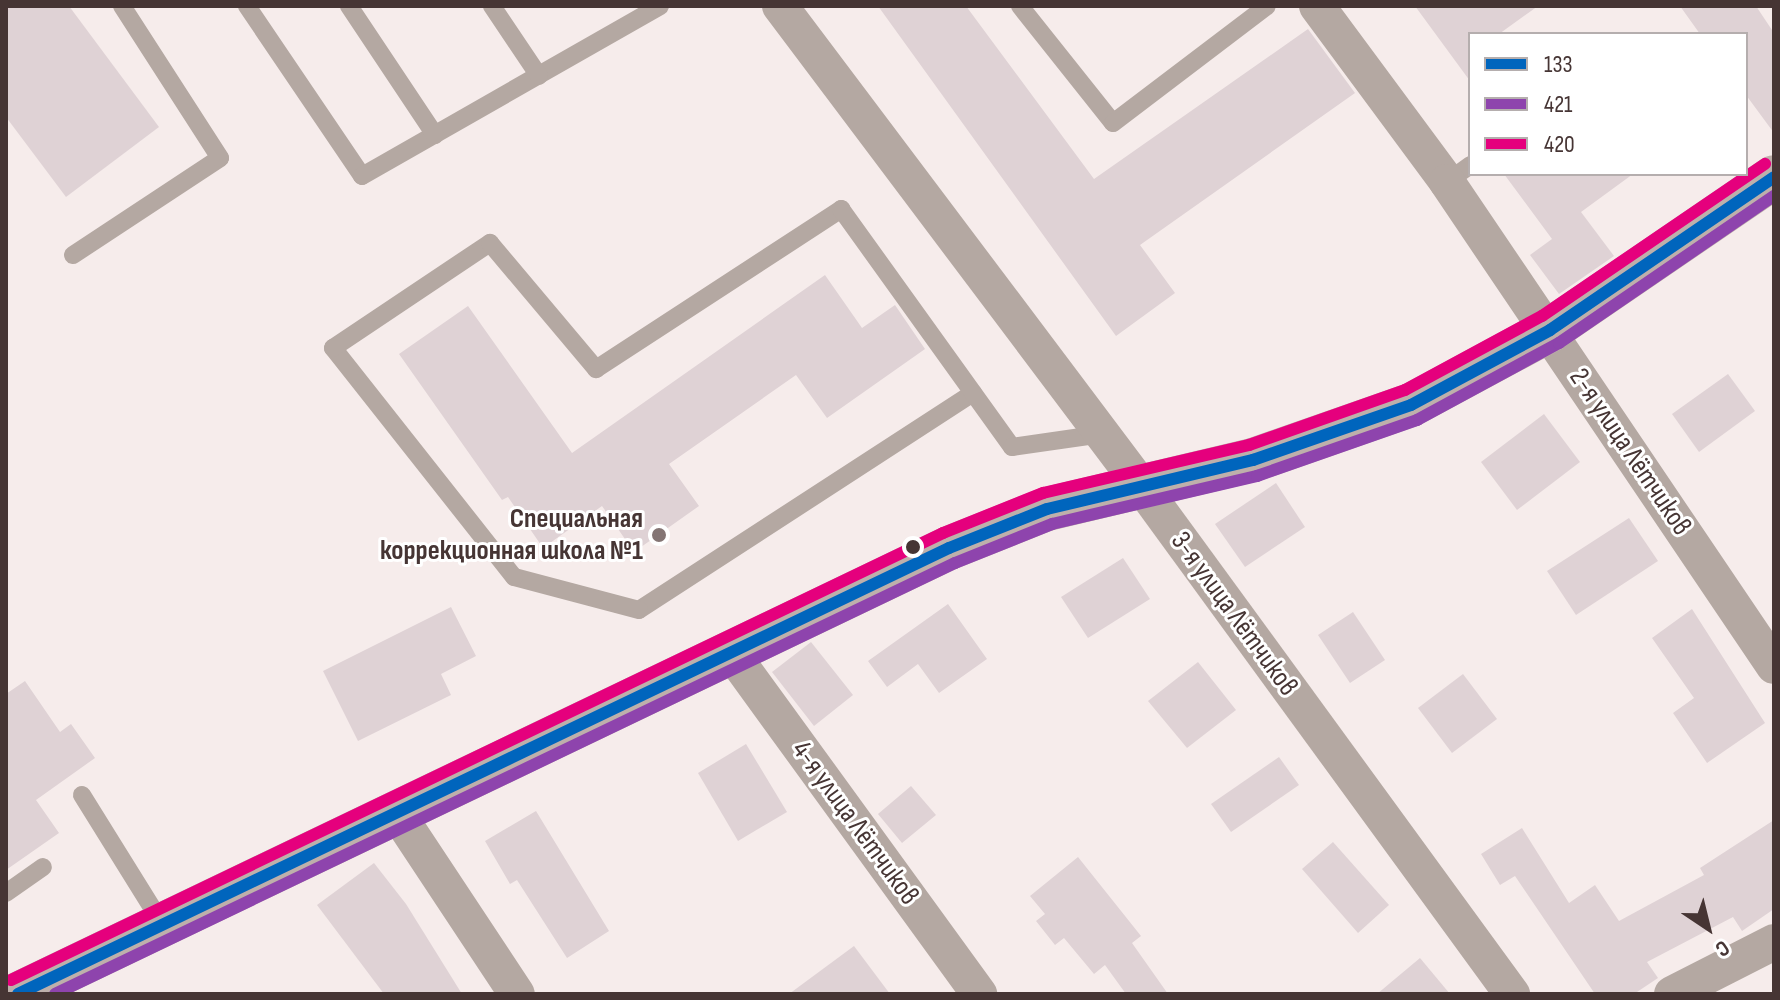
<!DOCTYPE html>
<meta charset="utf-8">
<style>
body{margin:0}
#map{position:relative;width:1780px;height:1000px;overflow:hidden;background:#f6eceb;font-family:"Sofia Sans Condensed",sans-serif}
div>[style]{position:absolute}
.building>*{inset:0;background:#dfd2d5}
.lane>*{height:18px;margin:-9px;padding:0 9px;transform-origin:9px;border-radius:9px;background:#b4a8a2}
.street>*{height:36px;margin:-18px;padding:0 18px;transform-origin:18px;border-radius:18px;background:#b4a8a2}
.secondary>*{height:44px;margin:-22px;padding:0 22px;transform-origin:22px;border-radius:22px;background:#beb0ab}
.bus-1>*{height:12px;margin:-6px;padding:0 6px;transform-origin:6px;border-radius:6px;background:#0065bd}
.bus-2>*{height:12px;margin:-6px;padding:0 6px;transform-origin:6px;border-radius:6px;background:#8e44ad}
.bus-3>*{height:12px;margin:-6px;padding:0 6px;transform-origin:6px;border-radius:6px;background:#e5007d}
.dots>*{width:22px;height:22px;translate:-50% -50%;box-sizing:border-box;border:4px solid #fff;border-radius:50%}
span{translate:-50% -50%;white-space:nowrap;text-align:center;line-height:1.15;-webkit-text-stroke:6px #fff;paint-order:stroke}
.street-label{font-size:28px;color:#463534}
.poi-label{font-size:28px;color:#463534;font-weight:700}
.right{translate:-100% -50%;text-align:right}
.frame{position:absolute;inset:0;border:8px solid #463534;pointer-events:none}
.legend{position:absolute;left:1468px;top:32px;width:280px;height:144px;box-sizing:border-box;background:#fff;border:2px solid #b5aeae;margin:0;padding:10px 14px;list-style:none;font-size:24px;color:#463534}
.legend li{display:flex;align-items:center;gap:16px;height:40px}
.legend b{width:40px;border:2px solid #b5aeae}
.north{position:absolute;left:1668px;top:888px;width:80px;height:80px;-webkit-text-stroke:6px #fff;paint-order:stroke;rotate:145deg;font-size:22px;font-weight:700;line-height:32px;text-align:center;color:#463534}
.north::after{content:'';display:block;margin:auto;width:28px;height:36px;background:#463534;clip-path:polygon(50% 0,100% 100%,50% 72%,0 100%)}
</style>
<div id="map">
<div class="building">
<div style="clip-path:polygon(6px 6px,69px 6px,159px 127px,66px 197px,6px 117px)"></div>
<div style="clip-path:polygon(878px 6px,966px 6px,1094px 179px,1308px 29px,1355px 93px,1140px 245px,1175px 293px,1116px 336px)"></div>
<div style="clip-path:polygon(1415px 6px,1538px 6px,1499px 34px,1470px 34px,1470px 81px)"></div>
<div style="clip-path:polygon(1680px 6px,1756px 6px,1774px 33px,1774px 133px,1746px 95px,1746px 34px,1700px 34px)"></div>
<div style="clip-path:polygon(1504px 174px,1633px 174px,1581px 212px,1614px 256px,1559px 294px,1530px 255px,1552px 239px)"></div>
<div style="clip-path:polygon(825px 275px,862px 328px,895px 305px,925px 349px,827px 418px,796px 375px,669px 464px,699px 506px,634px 552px,602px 506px,543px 548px,508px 497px,502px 500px,399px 354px,468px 306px,572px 453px)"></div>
<div style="clip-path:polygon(1728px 374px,1755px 411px,1699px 452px,1672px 414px)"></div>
<div style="clip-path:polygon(1544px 414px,1580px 462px,1517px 510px,1481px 462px)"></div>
<div style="clip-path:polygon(1276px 483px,1305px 527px,1245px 567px,1215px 524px)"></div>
<div style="clip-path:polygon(1629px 518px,1658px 561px,1576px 615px,1547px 571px)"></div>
<div style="clip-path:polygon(1123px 558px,1150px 599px,1088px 638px,1061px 597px)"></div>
<div style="clip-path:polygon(948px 604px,987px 659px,939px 693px,918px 664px,887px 687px,868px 661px)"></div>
<div style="clip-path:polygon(451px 607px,476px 656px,441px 674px,451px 695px,358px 741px,323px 671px)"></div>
<div style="clip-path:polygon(1692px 609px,1765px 723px,1707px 763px,1673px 713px,1694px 698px,1652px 638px)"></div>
<div style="clip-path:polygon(1353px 612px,1385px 660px,1350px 683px,1318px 635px)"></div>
<div style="clip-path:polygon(811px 642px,853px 695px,814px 726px,772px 672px)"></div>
<div style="clip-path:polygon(1198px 662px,1236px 710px,1187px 748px,1148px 701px)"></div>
<div style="clip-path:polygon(1463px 674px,1497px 719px,1452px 753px,1418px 708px)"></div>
<div style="clip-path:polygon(25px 681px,60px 732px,71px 724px,95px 758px,36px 800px,59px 833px,6px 870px,6px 694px)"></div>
<div style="clip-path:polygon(746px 744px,787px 812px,738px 841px,698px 773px)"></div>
<div style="clip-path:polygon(1279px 757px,1299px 785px,1231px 832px,1211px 804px)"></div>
<div style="clip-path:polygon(911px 786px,936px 815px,902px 843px,878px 814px)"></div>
<div style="clip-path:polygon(536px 811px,609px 931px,567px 958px,517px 880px,510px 884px,485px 841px)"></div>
<div style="clip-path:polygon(1774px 820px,1774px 909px,1742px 931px,1733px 917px,1647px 962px,1658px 978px,1634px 994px,1595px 994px,1515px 876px,1500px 885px,1481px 854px,1522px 828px,1569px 903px,1595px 885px,1619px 921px,1704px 875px,1700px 868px)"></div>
<div style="clip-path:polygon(1333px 842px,1389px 905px,1358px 933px,1302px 869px)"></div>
<div style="clip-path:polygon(1078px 857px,1141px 936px,1132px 943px,1168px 994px,1126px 994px,1105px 965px,1094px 974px,1064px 938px,1055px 945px,1036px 921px,1045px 914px,1030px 896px)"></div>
<div style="clip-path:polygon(374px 863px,406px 904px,462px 994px,384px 994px,317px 905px)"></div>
<div style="clip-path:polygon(854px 946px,890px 994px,789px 994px)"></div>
<div style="clip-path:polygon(1420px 958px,1450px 994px,1377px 994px)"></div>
</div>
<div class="lane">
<div style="left:247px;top:6px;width:205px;rotate:55.9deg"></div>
<div style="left:362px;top:176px;width:343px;rotate:-29.7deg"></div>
<div style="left:349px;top:6px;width:155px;rotate:56.3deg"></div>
<div style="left:492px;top:6px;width:84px;rotate:56.1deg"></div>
<div style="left:1020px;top:6px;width:149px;rotate:51.5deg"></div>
<div style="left:1113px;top:123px;width:193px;rotate:-37.2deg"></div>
<div style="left:1447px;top:182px;width:29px;rotate:-36deg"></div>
<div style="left:73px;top:255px;width:176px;rotate:-33.4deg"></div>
<div style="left:220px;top:158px;width:181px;rotate:-122.8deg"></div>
<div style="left:973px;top:393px;width:398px;rotate:147deg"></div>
<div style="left:639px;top:610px;width:129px;rotate:-165.2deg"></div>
<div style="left:514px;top:577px;width:292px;rotate:-128.3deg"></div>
<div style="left:333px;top:348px;width:189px;rotate:-33.8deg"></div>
<div style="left:490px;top:243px;width:165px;rotate:49.9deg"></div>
<div style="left:596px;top:369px;width:293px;rotate:-33.1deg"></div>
<div style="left:841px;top:209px;width:293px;rotate:54.3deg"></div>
<div style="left:1012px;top:447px;width:91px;rotate:-8.2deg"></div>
<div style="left:82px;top:795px;width:153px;rotate:58.1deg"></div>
<div style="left:6px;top:893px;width:45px;rotate:-35.1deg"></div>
</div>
<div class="street">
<div style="left:780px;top:6px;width:602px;rotate:53.03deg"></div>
<div style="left:1142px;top:487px;width:628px;rotate:53.88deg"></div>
<div style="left:1317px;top:6px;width:219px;rotate:53.5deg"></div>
<div style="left:1447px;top:182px;width:584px;rotate:55.96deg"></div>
<div style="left:730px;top:651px;width:424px;rotate:54deg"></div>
<div style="left:397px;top:813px;width:217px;rotate:56.5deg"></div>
<div style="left:1672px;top:994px;width:114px;rotate:-27deg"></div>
</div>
<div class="secondary">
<div style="left:18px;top:994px;width:1032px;rotate:-25.6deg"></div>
<div style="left:949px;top:548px;width:105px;rotate:-21.7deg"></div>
<div style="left:1047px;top:509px;width:212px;rotate:-13.4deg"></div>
<div style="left:1253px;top:460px;width:167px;rotate:-19.2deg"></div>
<div style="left:1411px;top:405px;width:158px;rotate:-28.3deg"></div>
<div style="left:1550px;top:330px;width:271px;rotate:-34.3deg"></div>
</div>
<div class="bus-1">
<div style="left:18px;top:994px;width:1032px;rotate:-25.6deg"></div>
<div style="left:949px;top:548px;width:105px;rotate:-21.7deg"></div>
<div style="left:1047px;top:509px;width:212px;rotate:-13.4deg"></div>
<div style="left:1253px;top:460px;width:167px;rotate:-19.2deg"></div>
<div style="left:1411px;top:405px;width:158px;rotate:-28.3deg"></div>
<div style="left:1550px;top:330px;width:271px;rotate:-34.3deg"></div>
</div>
<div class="bus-2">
<div style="left:55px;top:994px;width:998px;rotate:-25.59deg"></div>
<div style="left:955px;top:563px;width:105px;rotate:-21.9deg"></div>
<div style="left:1052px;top:524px;width:211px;rotate:-13.2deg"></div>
<div style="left:1257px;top:476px;width:170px;rotate:-19.3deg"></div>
<div style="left:1417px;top:420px;width:162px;rotate:-28.5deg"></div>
<div style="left:1559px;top:343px;width:260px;rotate:-34.4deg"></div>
</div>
<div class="bus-3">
<div style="left:11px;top:980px;width:1034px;rotate:-25.62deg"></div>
<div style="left:943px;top:533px;width:108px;rotate:-21.8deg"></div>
<div style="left:1043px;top:493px;width:212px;rotate:-13.1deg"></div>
<div style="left:1249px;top:445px;width:165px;rotate:-19.4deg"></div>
<div style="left:1405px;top:390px;width:156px;rotate:-28.4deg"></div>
<div style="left:1542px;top:316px;width:270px;rotate:-34.3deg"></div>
</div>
<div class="dots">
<div style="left:659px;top:535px;background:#847574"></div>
<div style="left:913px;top:547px;background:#463534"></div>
</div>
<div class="street-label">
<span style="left:1630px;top:452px;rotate:56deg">2-я улица Лётчиков</span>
<span style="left:1234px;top:614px;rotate:54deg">3-я улица Лётчиков</span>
<span style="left:855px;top:823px;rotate:54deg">4-я улица Лётчиков</span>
</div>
<div class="poi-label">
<span class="right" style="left:643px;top:535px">Специальная<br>коррекционная школа №1</span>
</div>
<div class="frame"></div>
<ul class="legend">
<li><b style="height:10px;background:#0065bd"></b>133</li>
<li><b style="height:10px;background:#8e44ad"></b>421</li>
<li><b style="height:10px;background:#e5007d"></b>420</li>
</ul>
<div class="north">С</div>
</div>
